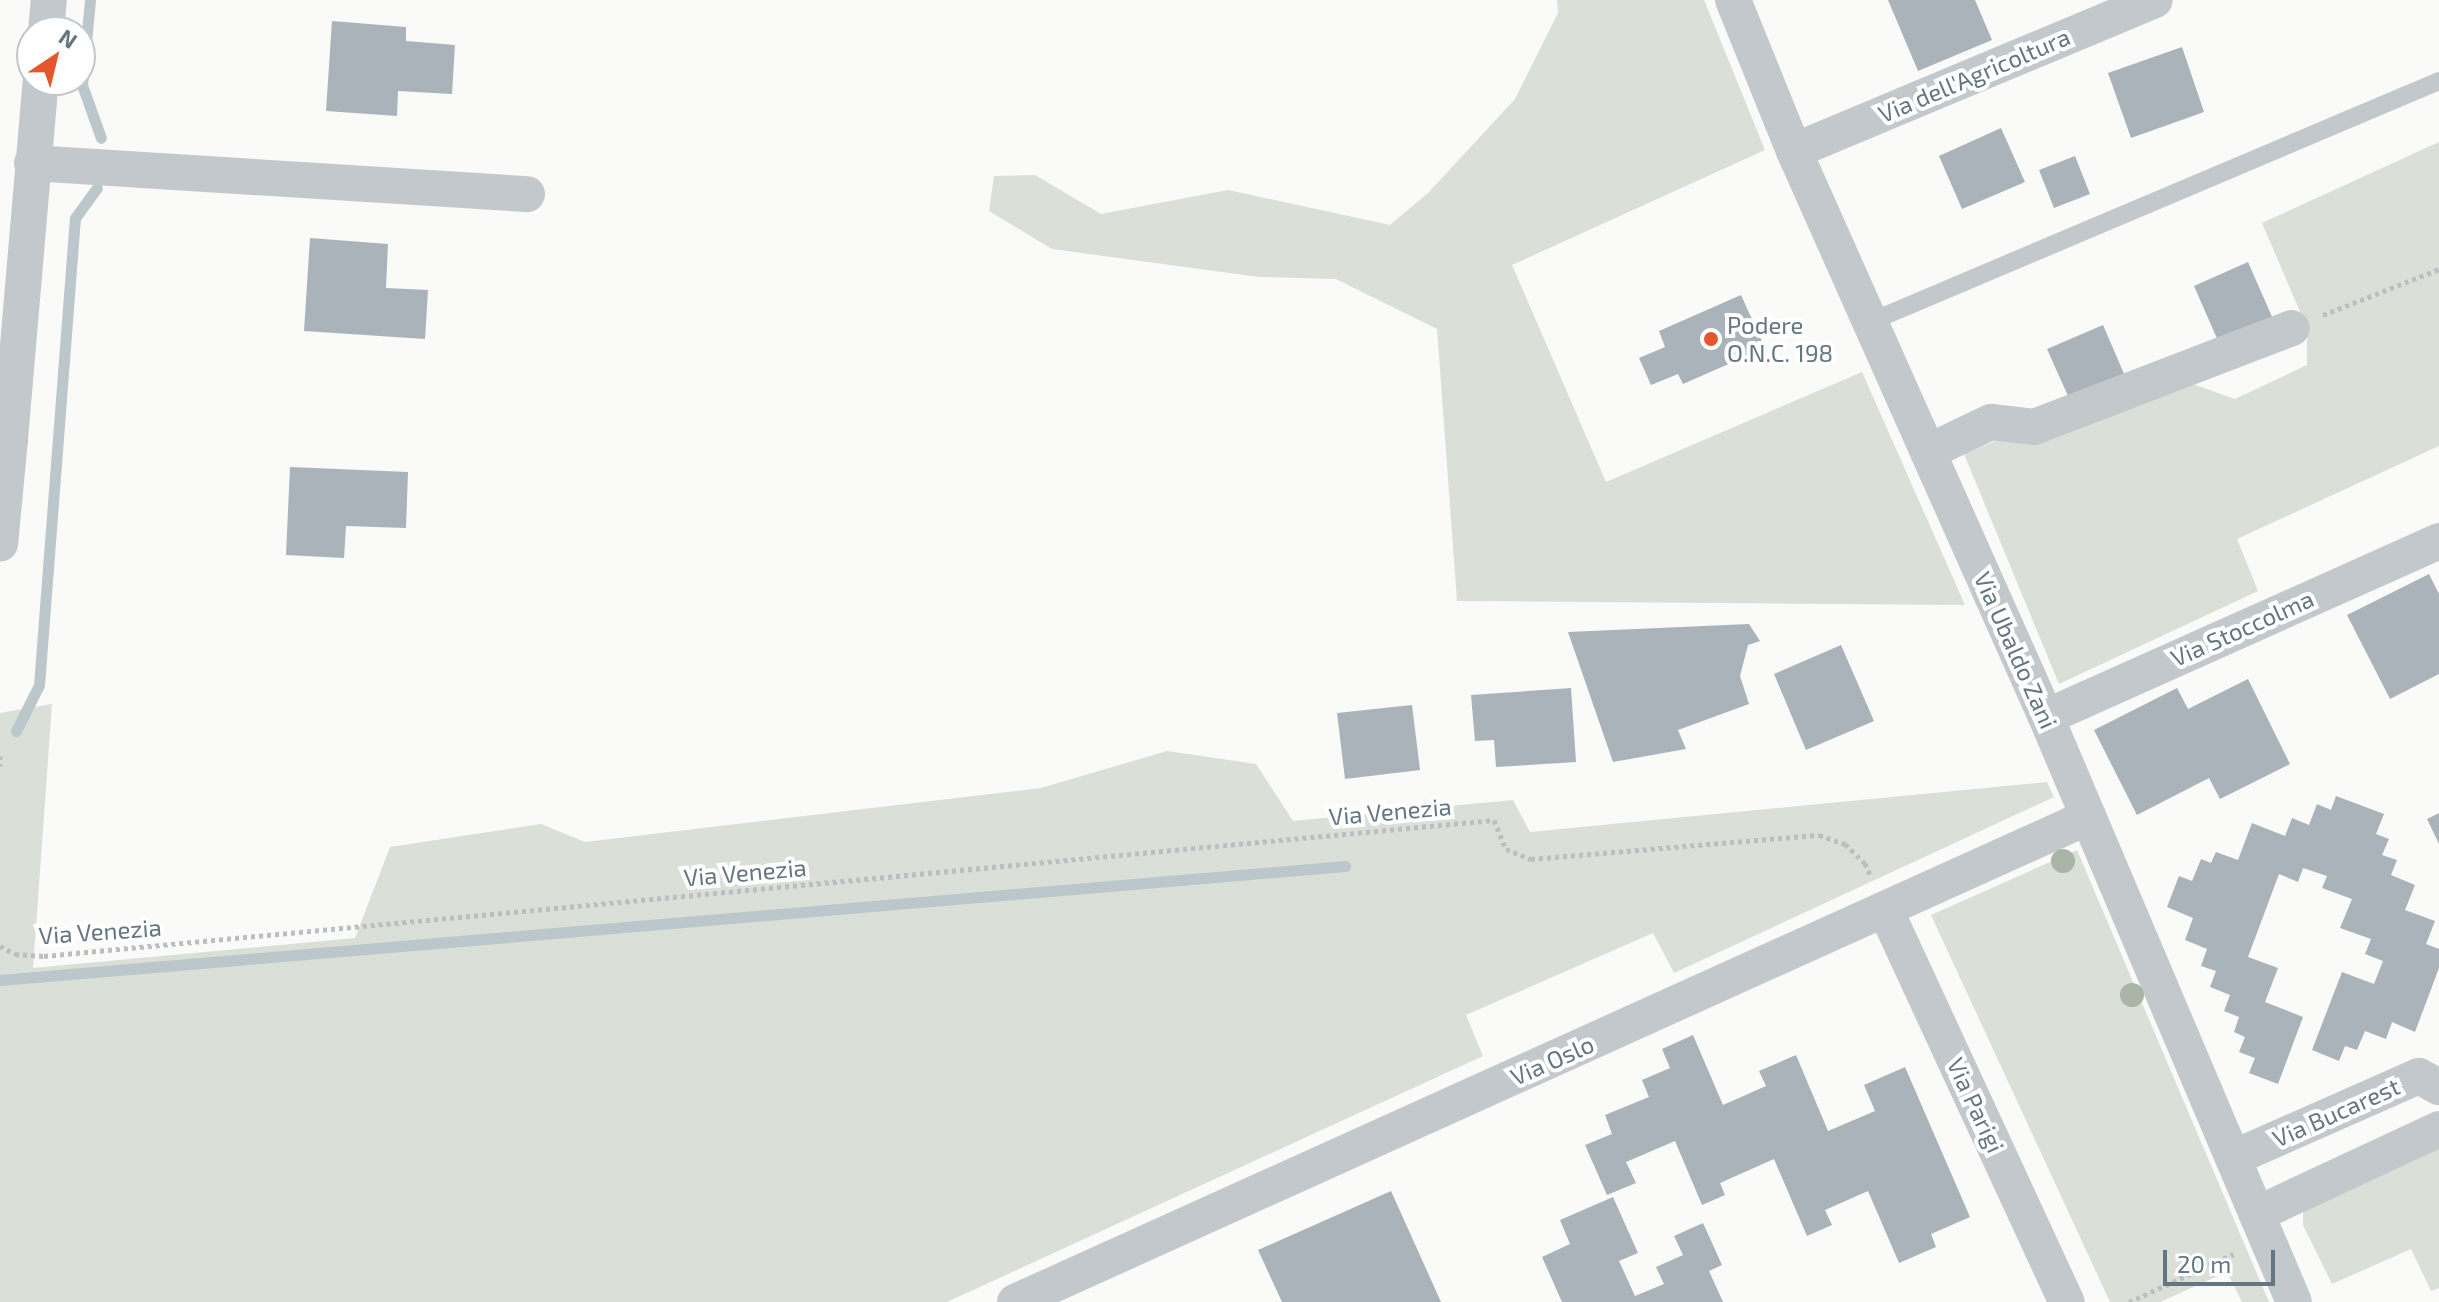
<!DOCTYPE html>
<style>
body{margin:0}
#map{position:relative;width:2439px;height:1302px;overflow:hidden;background:#fafaf8;font-family:"Exo 2",sans-serif}
div>[style]{position:absolute}
.green>*{inset:0;background:#dadfd7}
.stream>*{height:11px;margin:-5.5px;padding:0 5.5px;transform-origin:5.5px;border-radius:5.5px;background:#bbc7cb}
.building>*{inset:0;background:#aab3b9}
.path>*{height:5px;margin-top:-2.5px;transform-origin:0;background:repeating-linear-gradient(90deg,#bbbfc2 0 4px,transparent 0 8px)}
.service>*{height:18px;margin:-9px;padding:0 9px;transform-origin:9px;border-radius:9px;background:#c3c8cc}
.minor>*{height:36px;margin:-18px;padding:0 18px;transform-origin:18px;border-radius:18px;background:#c3c8cc}
.trees>*{width:24px;height:24px;margin:-12px;border-radius:50%;background:#aab4a7}
.dots>*{width:22px;height:22px;translate:-50% -50%;box-sizing:border-box;border:4px solid #fff;border-radius:50%}
span{translate:-50% -50%;white-space:nowrap;text-align:center;line-height:1.15;-webkit-text-stroke:8px #fff;paint-order:stroke}
.street-label{font-size:24px;color:#657683}
.poi-label{font-size:24px;color:#657683}
.left{translate:0 -50%;text-align:left}
.north{position:absolute;left:16px;top:16px;width:80px;height:80px;box-sizing:border-box;background:#fff;border:2px solid #c1c8cd;border-radius:50%;rotate:35deg;font-size:22px;font-weight:700;line-height:32px;text-align:center;color:#657683}
.north::after{content:'';display:block;margin:auto;width:28px;height:36px;background:#e4572e;clip-path:polygon(50% 0,100% 100%,50% 72%,0 100%)}
.scale{position:absolute;left:2163px;top:1250px;width:112px;height:36px;box-sizing:border-box;border:4px solid #657683;border-top:0;padding-left:10px;font-size:24px;line-height:28px;white-space:nowrap;color:#657683;-webkit-text-stroke:6px #fff;paint-order:stroke}
</style>
<div id="map">
<div class="green">
<div style="clip-path:polygon(1557px 0,1704px 0,1765px 150px,1512px 265px,1606px 482px,1862px 372px,1965px 605px,1457px 601px,1437px 329px,1336px 279px,1259px 277px,1052px 249px,989px 211px,994px 176px,1035px 175px,1101px 214px,1228px 190px,1390px 225px,1429px 192px,1515px 99px,1558px 13px)"></div>
<div style="clip-path:polygon(2439px 142px,2439px 446px,2237px 539px,2258px 591px,2059px 684px,1964px 454px,2017px 432px,2187px 382px,2235px 399px,2307px 365px,2307px 328px,2262px 223px)"></div>
<div style="clip-path:polygon(52px 704px,33px 968px,355px 938px,390px 847px,541px 824px,585px 842px,1041px 788px,1167px 751px,1256px 764px,1293px 821px,1513px 800px,1530px 832px,2047px 782px,2054px 797px,1674px 973px,1653px 933px,1466px 1015px,1483px 1056px,947px 1302px,0 1302px,0 713px)"></div>
<div style="clip-path:polygon(2077px 850px,2269px 1302px,2242px 1302px,2227px 1272px,2160px 1302px,2110px 1302px,1931px 915px)"></div>
<div style="clip-path:polygon(2439px 1146px,2439px 1288px,2431px 1291px,2411px 1249px,2332px 1284px,2303px 1225px,2303px 1212px)"></div>
</div>
<div class="stream">
<div style="left:90px;top:0;width:85px;rotate:95.4deg"></div>
<div style="left:82px;top:85px;width:56px;rotate:70.3deg"></div>
<div style="left:16px;top:731px;width:51px;rotate:-63.4deg"></div>
<div style="left:39px;top:685px;width:468px;rotate:-85.6deg"></div>
<div style="left:75px;top:218px;width:37px;rotate:-54deg"></div>
<div style="left:0;top:980px;width:1350px;rotate:-4.84deg"></div>
</div>
<div class="building">
<div style="clip-path:polygon(1888px 0,1975px 0,1992px 40px,1918px 71px)"></div>
<div style="clip-path:polygon(332px 21px,406px 27px,406px 41px,455px 45px,452px 94px,398px 91px,397px 116px,326px 111px)"></div>
<div style="clip-path:polygon(2182px 47px,2204px 112px,2131px 138px,2108px 73px)"></div>
<div style="clip-path:polygon(2001px 128px,2025px 182px,1962px 209px,1939px 156px)"></div>
<div style="clip-path:polygon(2075px 156px,2090px 194px,2054px 208px,2039px 170px)"></div>
<div style="clip-path:polygon(310px 238px,388px 244px,386px 288px,428px 290px,425px 339px,304px 331px)"></div>
<div style="clip-path:polygon(2248px 262px,2273px 319px,2219px 343px,2194px 286px)"></div>
<div style="clip-path:polygon(1741px 295px,1765px 348px,1683px 384px,1678px 374px,1651px 385px,1639px 358px,1665px 347px,1659px 331px)"></div>
<div style="clip-path:polygon(2103px 325px,2128px 383px,2073px 407px,2047px 349px)"></div>
<div style="clip-path:polygon(290px 467px,408px 472px,406px 528px,346px 526px,344px 558px,286px 555px)"></div>
<div style="clip-path:polygon(2429px 574px,2439px 594px,2439px 674px,2390px 699px,2347px 615px)"></div>
<div style="clip-path:polygon(1749px 624px,1760px 641px,1748px 645px,1740px 676px,1749px 704px,1678px 730px,1686px 749px,1613px 762px,1568px 632px)"></div>
<div style="clip-path:polygon(1841px 645px,1874px 721px,1806px 750px,1774px 674px)"></div>
<div style="clip-path:polygon(2248px 679px,2290px 764px,2220px 799px,2209px 778px,2137px 815px,2094px 730px,2177px 688px,2188px 709px)"></div>
<div style="clip-path:polygon(1571px 688px,1576px 762px,1496px 767px,1494px 740px,1475px 741px,1471px 695px)"></div>
<div style="clip-path:polygon(1412px 705px,1420px 770px,1345px 779px,1337px 713px)"></div>
<div style="clip-path:polygon(2336px 796px,2384px 814px,2376px 834px,2389px 839px,2382px 855px,2397px 860px,2391px 875px,2415px 885px,2405px 910px,2435px 921px,2426px 944px,2439px 949px,2439px 968px,2415px 1032px,2392px 1022px,2386px 1039px,2365px 1031px,2357px 1050px,2345px 1046px,2339px 1061px,2312px 1050px,2342px 972px,2374px 984px,2383px 961px,2365px 954px,2371px 939px,2340px 928px,2352px 899px,2322px 888px,2327px 876px,2303px 868px,2298px 882px,2279px 874px,2248px 957px,2278px 968px,2265px 1002px,2303px 1017px,2278px 1084px,2249px 1073px,2255px 1058px,2239px 1052px,2245px 1037px,2234px 1032px,2239px 1017px,2224px 1011px,2230px 995px,2210px 987px,2216px 971px,2201px 966px,2207px 949px,2185px 940px,2193px 918px,2167px 907px,2179px 876px,2192px 881px,2201px 859px,2211px 863px,2216px 852px,2238px 860px,2252px 823px,2285px 836px,2292px 818px,2309px 825px,2317px 804px,2331px 810px)"></div>
<div style="clip-path:polygon(2439px 813px,2439px 844px,2427px 819px)"></div>
<div style="clip-path:polygon(1693px 1035px,1723px 1105px,1766px 1086px,1759px 1071px,1796px 1055px,1828px 1131px,1875px 1111px,1864px 1085px,1905px 1067px,1970px 1217px,1931px 1234px,1936px 1247px,1899px 1263px,1868px 1191px,1825px 1210px,1832px 1225px,1807px 1236px,1774px 1159px,1720px 1183px,1725px 1195px,1702px 1205px,1675px 1141px,1626px 1162px,1636px 1183px,1607px 1195px,1585px 1145px,1612px 1134px,1605px 1115px,1649px 1097px,1642px 1080px,1670px 1068px,1662px 1049px)"></div>
<div style="clip-path:polygon(1391px 1191px,1441px 1302px,1282px 1302px,1258px 1250px)"></div>
<div style="clip-path:polygon(1613px 1197px,1638px 1253px,1619px 1261px,1635px 1296px,1664px 1284px,1656px 1267px,1683px 1255px,1674px 1236px,1703px 1223px,1722px 1265px,1709px 1271px,1723px 1302px,1562px 1302px,1542px 1257px,1570px 1244px,1560px 1220px)"></div>
</div>
<div class="path">
<div style="left:2323px;top:315px;width:125px;rotate:-21.6deg"></div>
<div style="left:0;top:756px;width:10px;rotate:90deg"></div>
<div style="left:0;top:946px;width:17px;rotate:28deg"></div>
<div style="left:15px;top:954px;width:29px;rotate:4deg"></div>
<div style="left:44px;top:956px;width:1456px;rotate:-5.36deg"></div>
<div style="left:1494px;top:820px;width:31px;rotate:68deg"></div>
<div style="left:1506px;top:849px;width:27px;rotate:22deg"></div>
<div style="left:1531px;top:859px;width:289px;rotate:-4.8deg"></div>
<div style="left:1819px;top:835px;width:28px;rotate:19deg"></div>
<div style="left:1845px;top:844px;width:28px;rotate:44deg"></div>
<div style="left:1865px;top:863px;width:13px;rotate:67deg"></div>
<div style="left:2129px;top:1302px;width:115px;rotate:-24.6deg"></div>
</div>
<div class="service">
<div style="left:1870px;top:322px;width:618px;rotate:-22.96deg"></div>
</div>
<div class="minor">
<div style="left:1733px;top:0;width:163px;rotate:68deg"></div>
<div style="left:1794px;top:151px;width:620px;rotate:66deg"></div>
<div style="left:2046px;top:717px;width:635px;rotate:67.03deg"></div>
<div style="left:46px;top:32px;width:32px;rotate:-85deg"></div>
<div style="left:1794px;top:151px;width:391px;rotate:-22.7deg"></div>
<div style="left:32px;top:163px;width:496px;rotate:3.6deg"></div>
<div style="left:0;top:438px;width:10px;rotate:6deg"></div>
<div style="left:10px;top:439px;width:105px;rotate:95.4deg"></div>
<div style="left:10px;top:439px;width:360px;rotate:-85.1deg"></div>
<div style="left:1928px;top:452px;width:70px;rotate:-25.5deg"></div>
<div style="left:1991px;top:422px;width:43px;rotate:6.6deg"></div>
<div style="left:2034px;top:427px;width:276px;rotate:-21deg"></div>
<div style="left:2046px;top:717px;width:431px;rotate:-24.1deg"></div>
<div style="left:1885px;top:909px;width:433px;rotate:65.2deg"></div>
<div style="left:2233px;top:1158px;width:203px;rotate:-23.8deg"></div>
<div style="left:2419px;top:1076px;width:23px;rotate:29deg"></div>
<div style="left:2257px;top:1214px;width:201px;rotate:-25deg"></div>
<div style="left:1015px;top:1302px;width:1178px;rotate:-24.32deg"></div>
</div>
<div class="trees">
<div style="left:2063px;top:861px"></div>
<div style="left:2132px;top:995px"></div>
</div>
<div class="dots">
<div style="left:1711px;top:339px;background:#e4572e"></div>
</div>
<div class="street-label">
<span style="left:1974px;top:75px;rotate:-23deg">Via dell'Agricoltura</span>
<span style="left:2242px;top:628px;rotate:-24deg">Via Stoccolma</span>
<span style="left:2016px;top:650px;rotate:66deg">Via Ubaldo Zani</span>
<span style="left:1390px;top:811px;rotate:-5deg">Via Venezia</span>
<span style="left:745px;top:872px;rotate:-5deg">Via Venezia</span>
<span style="left:100px;top:931px;rotate:-4deg">Via Venezia</span>
<span style="left:1552px;top:1060px;rotate:-24deg">Via Oslo</span>
<span style="left:1976px;top:1105px;rotate:65deg">Via Parigi</span>
<span style="left:2336px;top:1112px;rotate:-24deg">Via Bucarest</span>
</div>
<div class="poi-label">
<span class="left" style="left:1727px;top:339px">Podere<br>O.N.C. 198</span>
</div>
<div class="north">N</div>
<div class="scale">20 m</div>
</div>
